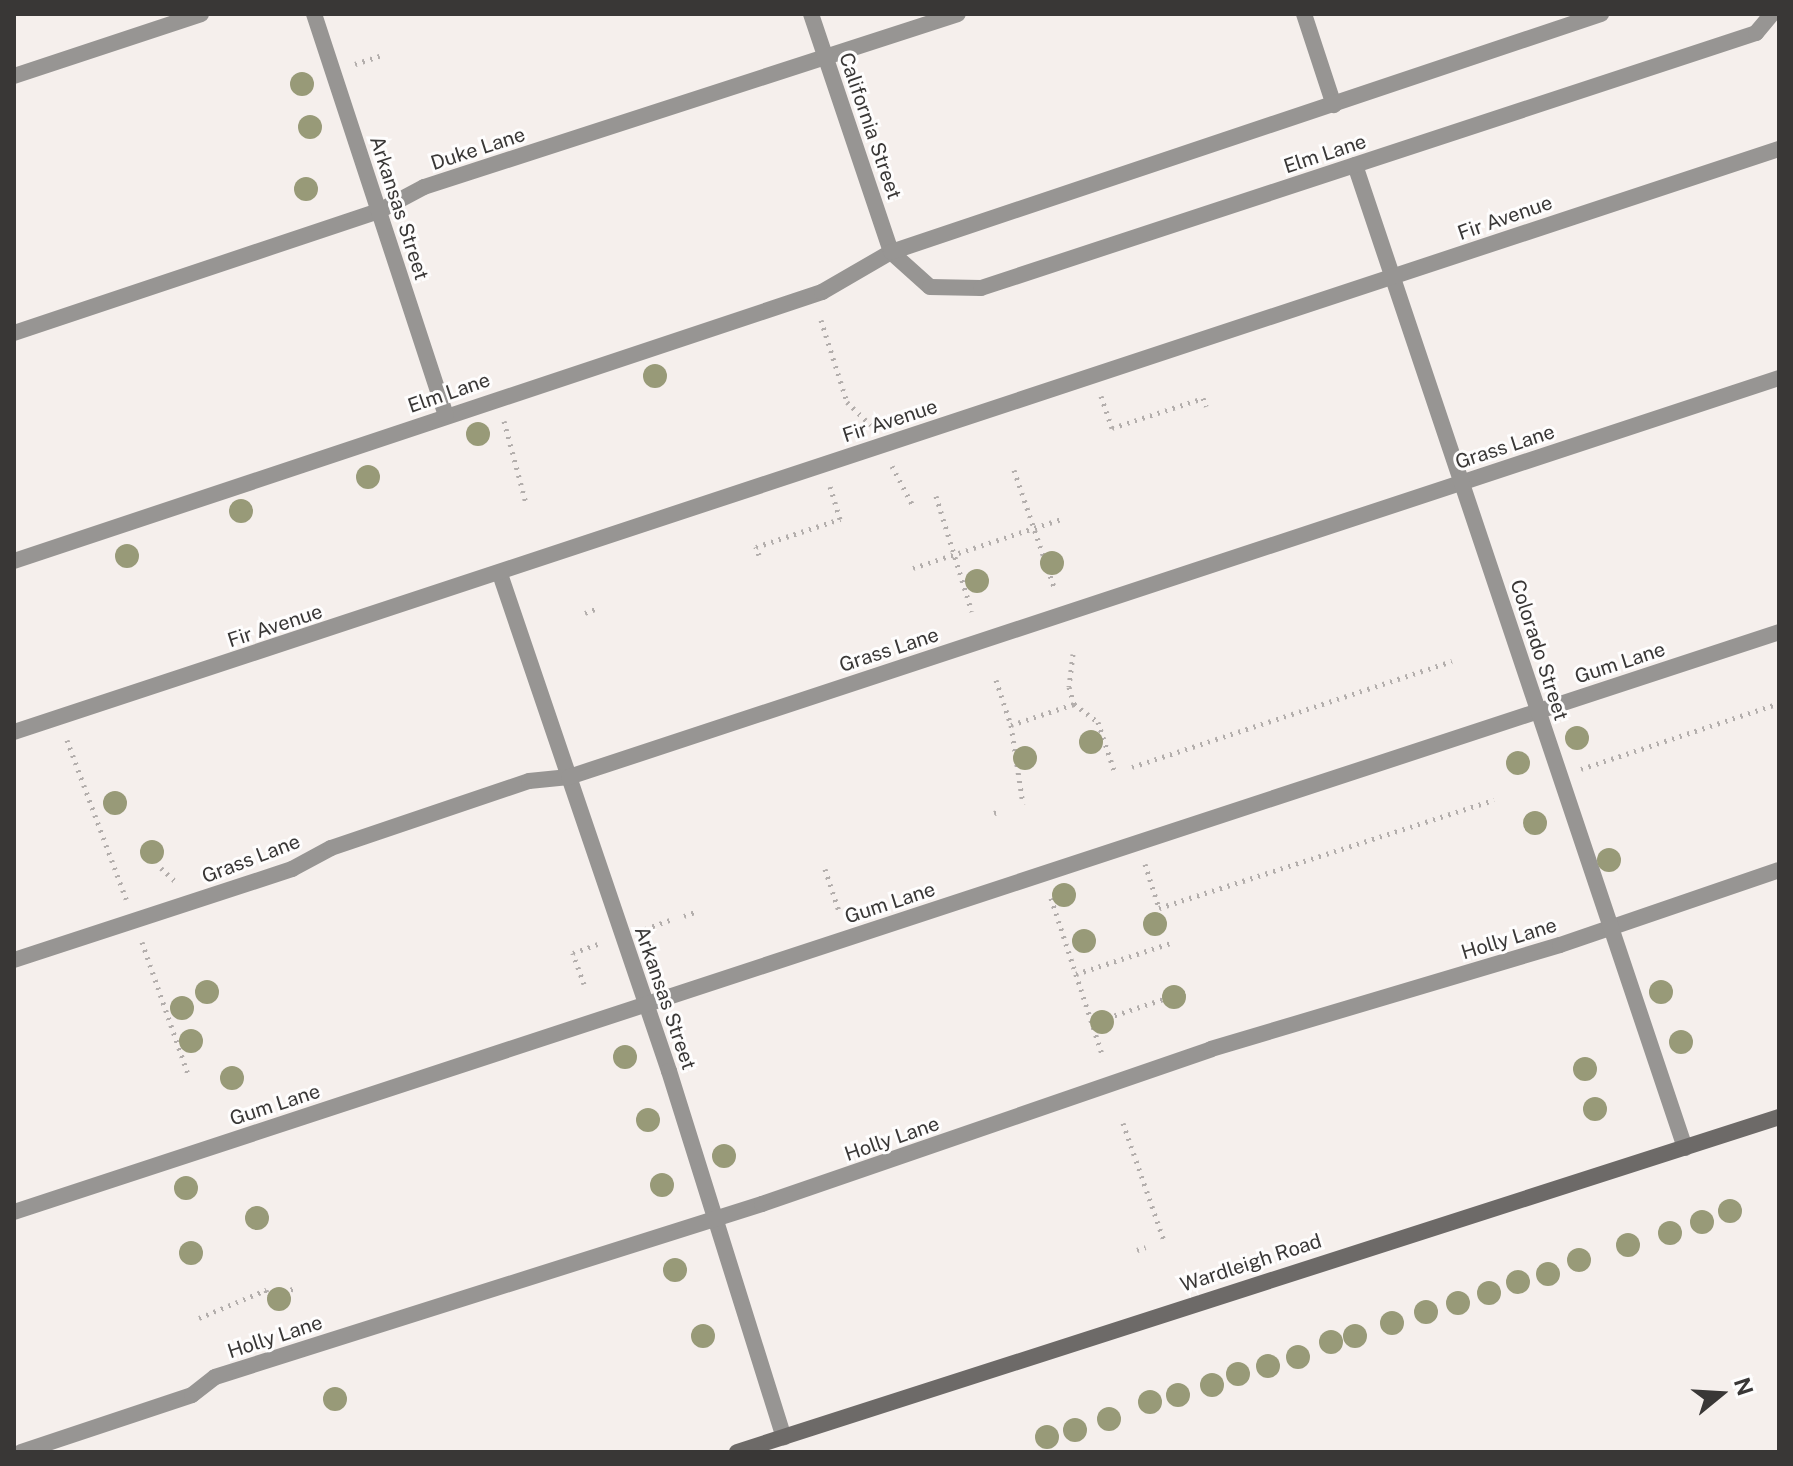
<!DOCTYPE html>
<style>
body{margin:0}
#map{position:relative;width:1793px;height:1466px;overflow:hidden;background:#f5efec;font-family:"Public Sans",sans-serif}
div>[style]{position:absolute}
.path>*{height:5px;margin-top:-2.5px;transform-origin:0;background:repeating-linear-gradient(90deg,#b3aeac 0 2px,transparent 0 8px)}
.service>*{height:16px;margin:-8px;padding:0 8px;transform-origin:8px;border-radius:8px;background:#979593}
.minor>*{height:16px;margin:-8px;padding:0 8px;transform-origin:8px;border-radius:8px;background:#979593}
.tertiary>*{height:16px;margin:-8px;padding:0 8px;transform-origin:8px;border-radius:8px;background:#979593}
.secondary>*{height:16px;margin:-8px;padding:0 8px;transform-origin:8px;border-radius:8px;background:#6d6a68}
.trees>*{width:24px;height:24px;margin:-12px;border-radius:50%;background:#989a78}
span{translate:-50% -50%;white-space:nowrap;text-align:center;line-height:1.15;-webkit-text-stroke:6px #fefdfd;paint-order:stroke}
.street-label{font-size:20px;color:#393736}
.frame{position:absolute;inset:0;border:16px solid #393736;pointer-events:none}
.north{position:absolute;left:1681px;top:1354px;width:80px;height:80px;-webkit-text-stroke:6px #fefdfd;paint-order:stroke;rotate:72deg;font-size:22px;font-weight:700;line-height:32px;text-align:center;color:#393736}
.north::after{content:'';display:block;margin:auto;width:28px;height:36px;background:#393736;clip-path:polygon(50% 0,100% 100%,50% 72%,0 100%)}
</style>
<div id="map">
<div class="path">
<div style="left:355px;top:64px;width:26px;rotate:-18deg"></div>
<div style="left:821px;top:320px;width:86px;rotate:72.4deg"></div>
<div style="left:847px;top:402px;width:33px;rotate:44deg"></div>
<div style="left:1101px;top:396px;width:34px;rotate:71deg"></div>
<div style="left:1112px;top:428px;width:96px;rotate:-18.2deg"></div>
<div style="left:1203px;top:398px;width:9px;rotate:69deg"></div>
<div style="left:504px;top:421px;width:85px;rotate:75deg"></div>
<div style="left:892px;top:466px;width:43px;rotate:62.2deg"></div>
<div style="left:1014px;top:470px;width:124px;rotate:71.1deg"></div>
<div style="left:936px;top:496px;width:121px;rotate:72.8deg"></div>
<div style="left:759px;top:555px;width:9px;rotate:-111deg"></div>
<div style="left:756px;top:547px;width:89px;rotate:-18.4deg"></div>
<div style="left:840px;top:519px;width:34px;rotate:-107deg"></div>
<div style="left:913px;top:568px;width:156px;rotate:-18.3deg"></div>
<div style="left:585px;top:613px;width:14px;rotate:-21deg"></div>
<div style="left:1073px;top:654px;width:33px;rotate:97deg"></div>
<div style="left:1069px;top:687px;width:18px;rotate:74deg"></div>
<div style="left:1074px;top:704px;width:30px;rotate:37deg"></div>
<div style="left:1098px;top:722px;width:54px;rotate:71.6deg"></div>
<div style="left:996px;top:680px;width:47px;rotate:71.6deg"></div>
<div style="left:1011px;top:725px;width:80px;rotate:81.4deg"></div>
<div style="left:1011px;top:725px;width:66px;rotate:-18.4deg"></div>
<div style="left:67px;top:740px;width:170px;rotate:69.6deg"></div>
<div style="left:1132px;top:767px;width:337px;rotate:-18.3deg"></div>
<div style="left:1581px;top:769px;width:209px;rotate:-18.4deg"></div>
<div style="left:994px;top:813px;width:7px;rotate:-16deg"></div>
<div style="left:1145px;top:864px;width:46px;rotate:72.3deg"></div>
<div style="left:1159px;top:908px;width:352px;rotate:-17.9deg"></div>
<div style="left:161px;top:868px;width:19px;rotate:43deg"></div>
<div style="left:825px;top:869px;width:47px;rotate:71.6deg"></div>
<div style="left:1051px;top:898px;width:167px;rotate:71.9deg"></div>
<div style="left:684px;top:916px;width:12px;rotate:-20deg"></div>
<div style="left:645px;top:929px;width:30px;rotate:-20deg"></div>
<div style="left:142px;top:942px;width:140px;rotate:70.8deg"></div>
<div style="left:1076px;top:974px;width:100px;rotate:-18.1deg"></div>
<div style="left:584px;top:984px;width:33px;rotate:-110deg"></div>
<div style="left:573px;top:953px;width:30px;rotate:-20deg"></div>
<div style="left:1092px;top:1023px;width:100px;rotate:-18.6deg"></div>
<div style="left:1123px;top:1123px;width:125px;rotate:70.8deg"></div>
<div style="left:1137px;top:1250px;width:9px;rotate:-18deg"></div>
<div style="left:199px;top:1318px;width:73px;rotate:-22.7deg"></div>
<div style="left:266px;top:1290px;width:7px;rotate:74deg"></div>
<div style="left:268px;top:1297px;width:28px;rotate:-18deg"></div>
</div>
<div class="service">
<div style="left:14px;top:76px;width:197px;rotate:-18.3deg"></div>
<div style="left:14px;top:333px;width:385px;rotate:-18.5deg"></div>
<div style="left:379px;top:211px;width:51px;rotate:-28.1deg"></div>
<div style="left:424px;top:187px;width:561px;rotate:-17.95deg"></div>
<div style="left:14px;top:561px;width:852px;rotate:-18.41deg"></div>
<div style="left:822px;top:292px;width:80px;rotate:-30.1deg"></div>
<div style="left:500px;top:574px;width:525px;rotate:71.22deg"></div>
<div style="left:669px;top:1071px;width:384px;rotate:72.6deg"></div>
<div style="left:14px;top:960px;width:293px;rotate:-18.1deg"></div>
<div style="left:292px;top:869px;width:44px;rotate:-28.3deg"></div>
<div style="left:331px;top:848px;width:209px;rotate:-18.7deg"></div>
<div style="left:529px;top:781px;width:40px;rotate:-5.7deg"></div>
<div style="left:569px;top:777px;width:1274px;rotate:-18.25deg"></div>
<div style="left:14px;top:1212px;width:1858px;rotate:-18.19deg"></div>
<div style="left:21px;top:1452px;width:180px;rotate:-18.4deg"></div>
<div style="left:192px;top:1395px;width:29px;rotate:-38deg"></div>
<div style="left:215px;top:1377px;width:574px;rotate:-17.55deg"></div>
<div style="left:762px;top:1204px;width:475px;rotate:-19deg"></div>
<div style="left:1211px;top:1049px;width:364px;rotate:-16.6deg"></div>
<div style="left:1560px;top:945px;width:231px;rotate:-18.9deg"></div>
</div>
<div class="minor">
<div style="left:314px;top:14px;width:422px;rotate:71.8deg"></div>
<div style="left:1304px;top:14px;width:96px;rotate:71.8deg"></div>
</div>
<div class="tertiary">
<div style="left:811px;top:14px;width:251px;rotate:71.4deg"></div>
<div style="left:1355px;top:165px;width:1037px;rotate:71.44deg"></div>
<div style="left:891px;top:252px;width:52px;rotate:41.9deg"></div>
<div style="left:930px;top:287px;width:51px;rotate:1.1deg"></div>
<div style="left:981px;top:288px;width:816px;rotate:-18.21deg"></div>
<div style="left:1756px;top:33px;width:25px;rotate:-50deg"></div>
<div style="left:891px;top:252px;width:749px;rotate:-18.53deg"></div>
<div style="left:14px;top:732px;width:1859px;rotate:-18.28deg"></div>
</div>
<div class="secondary">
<div style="left:737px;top:1452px;width:1095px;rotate:-17.82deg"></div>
</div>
<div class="trees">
<div style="left:302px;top:84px"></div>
<div style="left:310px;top:127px"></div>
<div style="left:306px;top:189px"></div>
<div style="left:655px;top:376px"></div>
<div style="left:478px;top:434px"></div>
<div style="left:368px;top:477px"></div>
<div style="left:241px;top:511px"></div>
<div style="left:127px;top:556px"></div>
<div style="left:1052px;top:563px"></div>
<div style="left:977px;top:581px"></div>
<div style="left:1577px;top:738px"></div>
<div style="left:1091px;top:742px"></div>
<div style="left:1025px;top:758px"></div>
<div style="left:1518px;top:763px"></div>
<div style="left:115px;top:803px"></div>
<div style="left:1535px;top:823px"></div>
<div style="left:152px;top:852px"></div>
<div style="left:1609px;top:860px"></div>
<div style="left:1064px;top:895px"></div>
<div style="left:1155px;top:924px"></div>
<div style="left:1084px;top:941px"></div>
<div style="left:207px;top:992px"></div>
<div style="left:1661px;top:992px"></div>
<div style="left:1174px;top:997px"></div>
<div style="left:182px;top:1008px"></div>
<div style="left:1102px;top:1022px"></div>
<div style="left:191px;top:1041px"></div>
<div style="left:1681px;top:1042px"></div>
<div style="left:625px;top:1057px"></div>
<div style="left:1585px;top:1069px"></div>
<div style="left:232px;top:1078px"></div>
<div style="left:1595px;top:1109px"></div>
<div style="left:648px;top:1120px"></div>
<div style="left:724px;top:1156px"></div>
<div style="left:662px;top:1185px"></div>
<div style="left:186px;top:1188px"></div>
<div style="left:1730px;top:1211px"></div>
<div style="left:257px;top:1218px"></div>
<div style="left:1702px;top:1222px"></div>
<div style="left:1670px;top:1233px"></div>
<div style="left:1628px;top:1245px"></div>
<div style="left:191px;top:1253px"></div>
<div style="left:1579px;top:1260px"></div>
<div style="left:675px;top:1270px"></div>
<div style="left:1548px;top:1274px"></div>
<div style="left:1518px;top:1282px"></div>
<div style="left:1489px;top:1293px"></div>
<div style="left:279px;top:1299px"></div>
<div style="left:1458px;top:1303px"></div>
<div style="left:1426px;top:1312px"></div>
<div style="left:1392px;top:1323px"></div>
<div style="left:703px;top:1336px"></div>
<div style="left:1355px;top:1336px"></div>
<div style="left:1331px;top:1342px"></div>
<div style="left:1298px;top:1357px"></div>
<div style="left:1268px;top:1366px"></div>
<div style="left:1238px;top:1374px"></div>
<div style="left:1212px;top:1385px"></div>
<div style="left:1178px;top:1395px"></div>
<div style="left:335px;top:1399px"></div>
<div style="left:1150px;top:1402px"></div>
<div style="left:1109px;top:1419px"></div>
<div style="left:1075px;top:1430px"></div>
<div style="left:1047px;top:1437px"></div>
</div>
<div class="street-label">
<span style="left:870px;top:126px;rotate:71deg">California Street</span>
<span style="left:478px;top:149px;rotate:-18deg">Duke Lane</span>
<span style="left:1325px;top:154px;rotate:-18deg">Elm Lane</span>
<span style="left:399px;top:208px;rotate:72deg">Arkansas Street</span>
<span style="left:1505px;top:218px;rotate:-19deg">Fir Avenue</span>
<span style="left:449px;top:393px;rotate:-19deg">Elm Lane</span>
<span style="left:890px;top:421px;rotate:-18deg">Fir Avenue</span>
<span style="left:1505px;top:447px;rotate:-18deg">Grass Lane</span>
<span style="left:275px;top:626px;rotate:-18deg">Fir Avenue</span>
<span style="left:889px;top:650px;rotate:-18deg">Grass Lane</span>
<span style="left:1539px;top:650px;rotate:72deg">Colorado Street</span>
<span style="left:1620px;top:663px;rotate:-18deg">Gum Lane</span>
<span style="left:251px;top:859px;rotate:-21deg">Grass Lane</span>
<span style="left:890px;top:903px;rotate:-18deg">Gum Lane</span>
<span style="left:1509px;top:939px;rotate:-17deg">Holly Lane</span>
<span style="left:665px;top:998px;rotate:71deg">Arkansas Street</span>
<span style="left:275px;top:1105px;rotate:-18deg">Gum Lane</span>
<span style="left:892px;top:1139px;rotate:-19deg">Holly Lane</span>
<span style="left:1251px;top:1263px;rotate:-18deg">Wardleigh Road</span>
<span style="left:275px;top:1337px;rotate:-18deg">Holly Lane</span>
</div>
<div class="frame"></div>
<div class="north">N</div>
</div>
